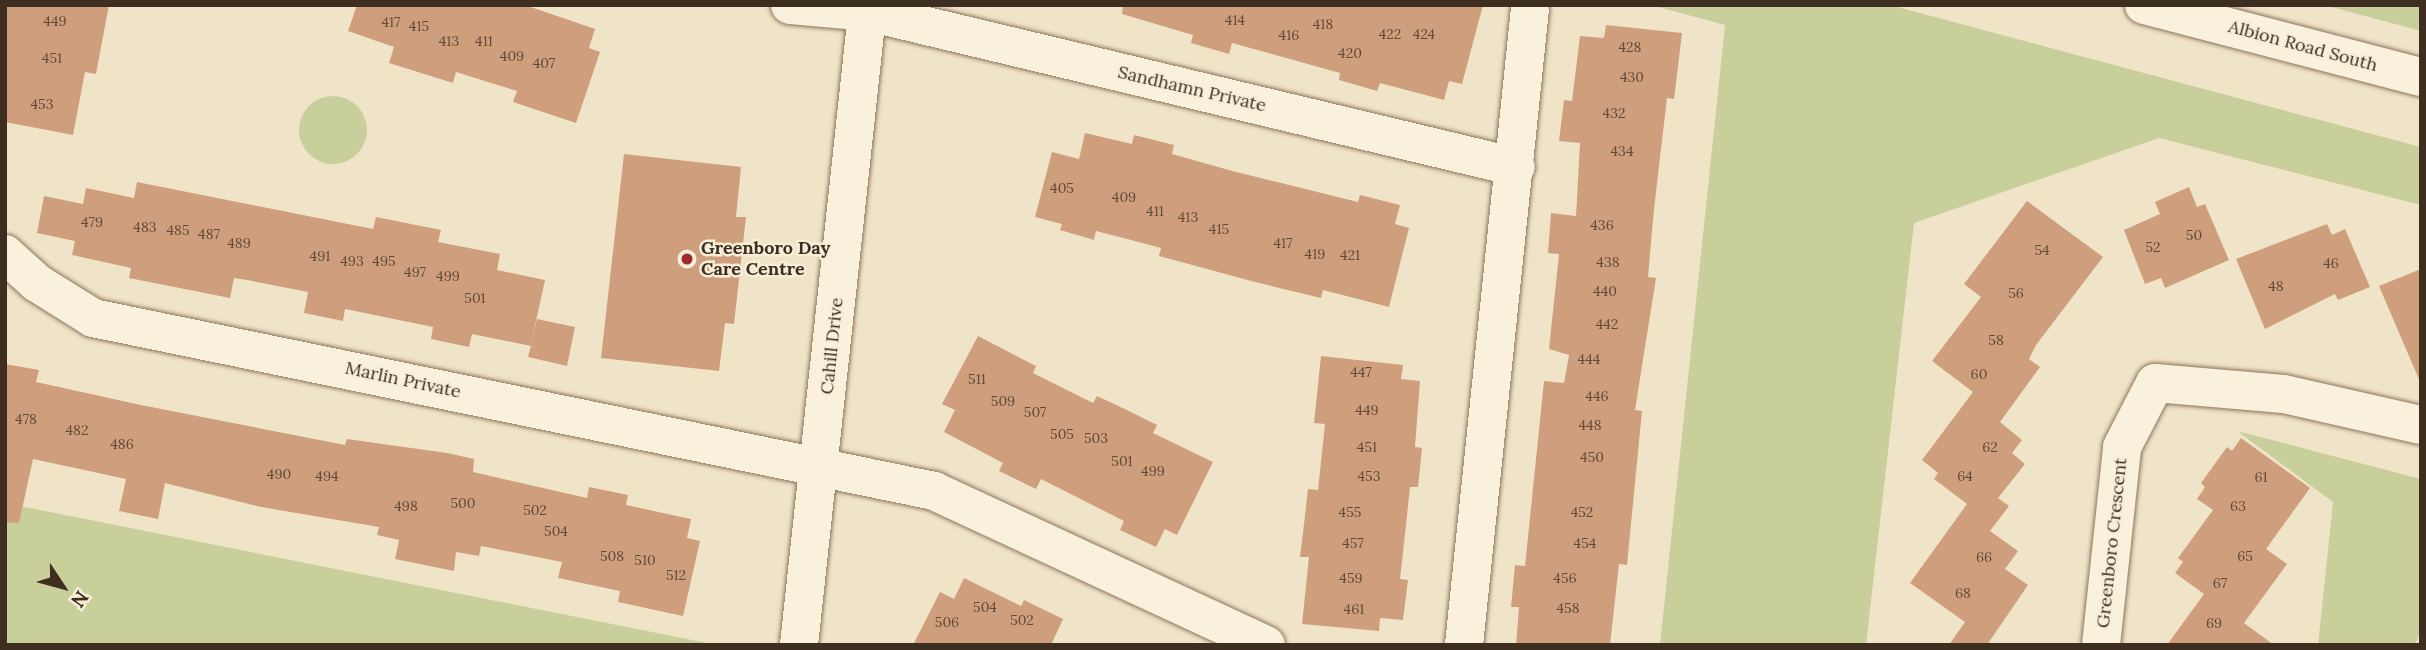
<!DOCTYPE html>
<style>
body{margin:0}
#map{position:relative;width:2426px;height:650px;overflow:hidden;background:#f0e4c8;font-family:Lora,serif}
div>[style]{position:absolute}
.green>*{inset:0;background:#c9cf9b}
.round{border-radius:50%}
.building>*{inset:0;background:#cf9f7d}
.roads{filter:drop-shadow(0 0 2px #8d765c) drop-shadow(0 0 2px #8d765c)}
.minor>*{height:38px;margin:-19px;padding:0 19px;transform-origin:19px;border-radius:19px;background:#faf1dc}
.tertiary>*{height:38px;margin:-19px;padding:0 19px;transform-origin:19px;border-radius:19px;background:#faf1dc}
.dots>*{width:19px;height:19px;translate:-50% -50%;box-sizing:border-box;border:4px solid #f7eed8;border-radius:50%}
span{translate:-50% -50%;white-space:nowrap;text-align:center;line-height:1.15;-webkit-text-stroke:5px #f7eed8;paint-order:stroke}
.number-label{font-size:14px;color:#624a37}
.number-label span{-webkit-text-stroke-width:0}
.street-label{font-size:18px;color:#3d2e20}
.poi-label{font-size:18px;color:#3d2e20;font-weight:700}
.left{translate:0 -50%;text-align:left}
.frame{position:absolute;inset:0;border:7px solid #3d2e20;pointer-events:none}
.north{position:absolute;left:28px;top:552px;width:70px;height:70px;-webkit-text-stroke:5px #f7eed8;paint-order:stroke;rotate:126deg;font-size:19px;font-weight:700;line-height:28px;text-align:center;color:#3d2e20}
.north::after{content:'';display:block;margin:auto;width:24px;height:32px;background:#3d2e20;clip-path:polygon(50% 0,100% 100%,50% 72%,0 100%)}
</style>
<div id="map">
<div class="green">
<div style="clip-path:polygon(1651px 5px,1890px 5px,2421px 147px,2421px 205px,2159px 138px,1914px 223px,1866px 645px,1660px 645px,1725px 25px)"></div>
<div style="clip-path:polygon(2324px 5px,2421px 5px,2421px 31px)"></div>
<div class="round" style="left:299px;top:96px;width:68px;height:68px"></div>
<div style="clip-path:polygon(2237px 431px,2421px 479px,2421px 630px,2415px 645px,2318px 645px,2333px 502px)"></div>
<div style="clip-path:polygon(5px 503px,707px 643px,707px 645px,5px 645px)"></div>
</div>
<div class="building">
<div style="clip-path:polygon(5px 5px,109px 5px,96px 74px,85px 72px,73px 135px,5px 122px)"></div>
<div style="clip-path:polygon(357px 5px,525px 5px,595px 29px,589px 48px,600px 52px,576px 123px,513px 102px,517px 91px,488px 82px,456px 72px,453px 83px,389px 63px,394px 47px,348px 31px)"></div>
<div style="clip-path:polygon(1123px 5px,1483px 5px,1462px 84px,1449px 81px,1444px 100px,1380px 83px,1377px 91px,1360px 86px,1339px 80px,1340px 73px,1232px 43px,1229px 54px,1191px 43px,1193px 35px,1122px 14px)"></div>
<div style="clip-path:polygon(1606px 25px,1682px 33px,1674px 99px,1667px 98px,1654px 209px,1648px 277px,1656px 278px,1635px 410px,1642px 411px,1627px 565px,1619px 564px,1610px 645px,1516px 645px,1519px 607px,1511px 607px,1515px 565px,1525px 566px,1544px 381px,1564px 383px,1569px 355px,1549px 349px,1559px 254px,1548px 253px,1551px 213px,1576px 216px,1580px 143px,1559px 141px,1564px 100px,1572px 101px,1580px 36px,1604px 38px)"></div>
<div style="clip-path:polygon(1085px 133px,1132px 144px,1134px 135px,1174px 145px,1172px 154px,1236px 172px,1358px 202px,1360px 195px,1400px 205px,1395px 224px,1409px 228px,1389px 307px,1323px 290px,1321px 298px,1255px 282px,1159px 256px,1161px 248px,1131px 240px,1096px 231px,1094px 240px,1060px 230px,1062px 224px,1035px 217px,1052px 152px,1079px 159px)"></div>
<div style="clip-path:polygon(624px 154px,741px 167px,736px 217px,746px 217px,734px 324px,725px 323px,719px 371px,601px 358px)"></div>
<div style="clip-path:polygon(137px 182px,373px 229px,376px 217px,441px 230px,438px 242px,500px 254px,497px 270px,545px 280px,531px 344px,537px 319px,575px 327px,567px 366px,528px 357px,531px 346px,472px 334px,469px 347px,431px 339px,433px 327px,345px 309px,343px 321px,304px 313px,308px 292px,247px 280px,234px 278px,230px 298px,129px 278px,131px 268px,72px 255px,75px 241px,37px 233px,44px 196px,83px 204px,86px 188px,134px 198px)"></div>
<div style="clip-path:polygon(2189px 187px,2197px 207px,2205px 204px,2229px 260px,2165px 288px,2161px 278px,2145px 284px,2124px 230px,2160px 214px,2155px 202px)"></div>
<div style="clip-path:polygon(2027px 201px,2103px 257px,2036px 345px,2029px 359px,2040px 367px,2000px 422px,2022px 440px,2012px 453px,2025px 464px,1998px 498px,2009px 506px,1990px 531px,2018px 551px,2005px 569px,2028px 585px,1987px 645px,1949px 645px,1965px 622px,1910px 583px,1967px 504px,1934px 479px,1938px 473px,1922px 460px,1973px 392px,1932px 361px,1981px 297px,1964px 284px)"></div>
<div style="clip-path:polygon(2327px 224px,2332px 235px,2345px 229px,2370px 287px,2338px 300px,2335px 294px,2265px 329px,2236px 259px)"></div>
<div style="clip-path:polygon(2421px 269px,2421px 384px,2379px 286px)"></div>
<div style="clip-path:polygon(978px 336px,1036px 366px,1033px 373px,1093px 403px,1097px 396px,1129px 411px,1157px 425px,1153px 433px,1213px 462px,1177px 535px,1165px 529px,1156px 547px,1120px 530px,1124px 521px,1041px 479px,1036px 489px,999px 471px,1003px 463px,944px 432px,955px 410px,942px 404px)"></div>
<div style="clip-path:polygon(1321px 356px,1403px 365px,1401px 379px,1420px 381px,1415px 447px,1422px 448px,1418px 487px,1410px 487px,1405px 534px,1400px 579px,1408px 580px,1403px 620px,1380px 618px,1379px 631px,1302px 624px,1309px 557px,1300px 557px,1304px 524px,1308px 489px,1318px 490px,1325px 424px,1314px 423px)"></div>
<div style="clip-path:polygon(5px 364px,39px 370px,36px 382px,141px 405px,345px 445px,347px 439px,447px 453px,474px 459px,473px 472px,587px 498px,589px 487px,628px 495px,626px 505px,691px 519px,687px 538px,700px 541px,683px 616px,618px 602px,620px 591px,558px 578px,562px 562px,481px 546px,479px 556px,456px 552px,454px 571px,395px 559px,399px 540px,377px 535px,379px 527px,261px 507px,165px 483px,158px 519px,119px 511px,126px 479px,33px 459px,19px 523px,5px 522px)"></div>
<div style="clip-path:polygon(2241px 438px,2310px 488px,2266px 549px,2287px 564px,2244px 623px,2274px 645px,2167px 645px,2204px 594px,2175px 573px,2183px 562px,2178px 558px,2213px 510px,2197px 499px,2205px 487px,2201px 483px,2227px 447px,2232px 451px)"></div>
<div style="clip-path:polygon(964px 578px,1021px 606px,1024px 600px,1063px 619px,1051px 645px,913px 645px,940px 592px,954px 599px)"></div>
</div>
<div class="roads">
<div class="minor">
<div style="left:790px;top:5px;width:78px;rotate:5.1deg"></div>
<div style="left:868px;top:12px;width:666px;rotate:13.45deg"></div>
<div style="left:5px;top:254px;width:43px;rotate:42.2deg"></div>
<div style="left:37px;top:283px;width:66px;rotate:32deg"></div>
<div style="left:93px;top:318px;width:859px;rotate:11.62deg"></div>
<div style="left:934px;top:491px;width:366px;rotate:24.9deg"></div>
<div style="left:1464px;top:645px;width:640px;rotate:-84.08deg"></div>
<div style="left:2101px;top:645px;width:199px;rotate:-83.9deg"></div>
<div style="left:2122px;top:447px;width:72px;rotate:-62.7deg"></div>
<div style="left:2155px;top:383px;width:129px;rotate:4.9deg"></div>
<div style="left:2284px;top:394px;width:140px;rotate:12.8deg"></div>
</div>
<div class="tertiary">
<div style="left:2144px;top:5px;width:286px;rotate:14.6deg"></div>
<div style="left:799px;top:645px;width:644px;rotate:-83.85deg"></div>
</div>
</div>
<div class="dots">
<div style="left:687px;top:259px;background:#9e2a2b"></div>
</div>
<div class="number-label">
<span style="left:1235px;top:20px">414</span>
<span style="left:55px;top:21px">449</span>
<span style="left:391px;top:22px">417</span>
<span style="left:1323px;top:24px">418</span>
<span style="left:419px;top:26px">415</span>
<span style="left:1390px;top:34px">422</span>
<span style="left:1424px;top:34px">424</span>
<span style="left:1289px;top:35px">416</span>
<span style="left:449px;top:41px">413</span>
<span style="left:484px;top:41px">411</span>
<span style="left:1630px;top:47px">428</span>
<span style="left:1350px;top:53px">420</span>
<span style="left:512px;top:56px">409</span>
<span style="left:52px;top:58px">451</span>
<span style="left:544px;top:63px">407</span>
<span style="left:1632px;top:77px">430</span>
<span style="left:42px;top:104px">453</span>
<span style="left:1614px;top:113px">432</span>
<span style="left:1622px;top:151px">434</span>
<span style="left:1062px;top:188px">405</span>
<span style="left:1124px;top:197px">409</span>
<span style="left:1155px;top:211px">411</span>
<span style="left:1188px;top:217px">413</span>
<span style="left:92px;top:222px">479</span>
<span style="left:1602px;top:225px">436</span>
<span style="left:145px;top:227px">483</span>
<span style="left:1219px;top:229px">415</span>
<span style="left:178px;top:230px">485</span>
<span style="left:209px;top:234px">487</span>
<span style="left:2194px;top:235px">50</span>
<span style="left:239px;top:243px">489</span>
<span style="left:1283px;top:243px">417</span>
<span style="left:2153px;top:247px">52</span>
<span style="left:2042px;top:250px">54</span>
<span style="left:1315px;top:254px">419</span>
<span style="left:1350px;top:255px">421</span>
<span style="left:320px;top:256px">491</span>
<span style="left:352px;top:261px">493</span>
<span style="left:384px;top:261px">495</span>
<span style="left:1608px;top:262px">438</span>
<span style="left:2331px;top:263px">46</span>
<span style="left:415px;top:272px">497</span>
<span style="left:448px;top:276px">499</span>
<span style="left:2276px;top:286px">48</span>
<span style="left:1605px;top:291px">440</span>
<span style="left:2016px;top:293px">56</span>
<span style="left:475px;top:298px">501</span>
<span style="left:1607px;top:324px">442</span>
<span style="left:1996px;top:340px">58</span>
<span style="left:1589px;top:359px">444</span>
<span style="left:1361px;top:372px">447</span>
<span style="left:1979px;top:374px">60</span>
<span style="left:977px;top:379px">511</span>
<span style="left:1597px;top:396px">446</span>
<span style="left:1003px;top:401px">509</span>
<span style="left:1367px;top:410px">449</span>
<span style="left:1035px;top:412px">507</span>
<span style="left:26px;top:419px">478</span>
<span style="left:1590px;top:425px">448</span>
<span style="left:77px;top:430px">482</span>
<span style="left:1062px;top:434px">505</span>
<span style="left:1096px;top:438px">503</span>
<span style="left:122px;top:444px">486</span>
<span style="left:1367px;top:447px">451</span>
<span style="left:1990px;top:447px">62</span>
<span style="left:1592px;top:457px">450</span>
<span style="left:1122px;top:461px">501</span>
<span style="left:1153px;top:471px">499</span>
<span style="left:279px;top:474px">490</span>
<span style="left:327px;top:476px">494</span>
<span style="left:1369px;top:476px">453</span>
<span style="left:1965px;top:476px">64</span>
<span style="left:2261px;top:477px">61</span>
<span style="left:463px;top:503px">500</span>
<span style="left:406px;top:506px">498</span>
<span style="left:2238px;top:506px">63</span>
<span style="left:535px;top:510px">502</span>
<span style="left:1350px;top:512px">455</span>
<span style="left:1582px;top:512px">452</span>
<span style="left:556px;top:531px">504</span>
<span style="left:1353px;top:543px">457</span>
<span style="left:1585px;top:543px">454</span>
<span style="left:612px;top:556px">508</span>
<span style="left:2245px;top:556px">65</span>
<span style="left:1984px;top:557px">66</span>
<span style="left:645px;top:560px">510</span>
<span style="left:676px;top:575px">512</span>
<span style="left:1351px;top:578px">459</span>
<span style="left:1565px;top:578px">456</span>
<span style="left:2220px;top:583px">67</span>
<span style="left:1963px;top:593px">68</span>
<span style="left:985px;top:607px">504</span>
<span style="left:1568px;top:608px">458</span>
<span style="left:1354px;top:609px">461</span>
<span style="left:1022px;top:620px">502</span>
<span style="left:947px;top:622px">506</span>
<span style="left:2214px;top:623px">69</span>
</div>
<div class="street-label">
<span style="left:2303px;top:46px;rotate:15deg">Albion Road South</span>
<span style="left:1192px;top:89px;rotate:13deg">Sandhamn Private</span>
<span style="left:832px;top:346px;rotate:-84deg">Cahill Drive</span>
<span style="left:403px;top:380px;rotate:12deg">Marlin Private</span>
<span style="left:2112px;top:543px;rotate:-84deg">Greenboro Crescent</span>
</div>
<div class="poi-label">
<span class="left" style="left:701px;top:259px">Greenboro Day<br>Care Centre</span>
</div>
<div class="frame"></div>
<div class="north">N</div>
</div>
